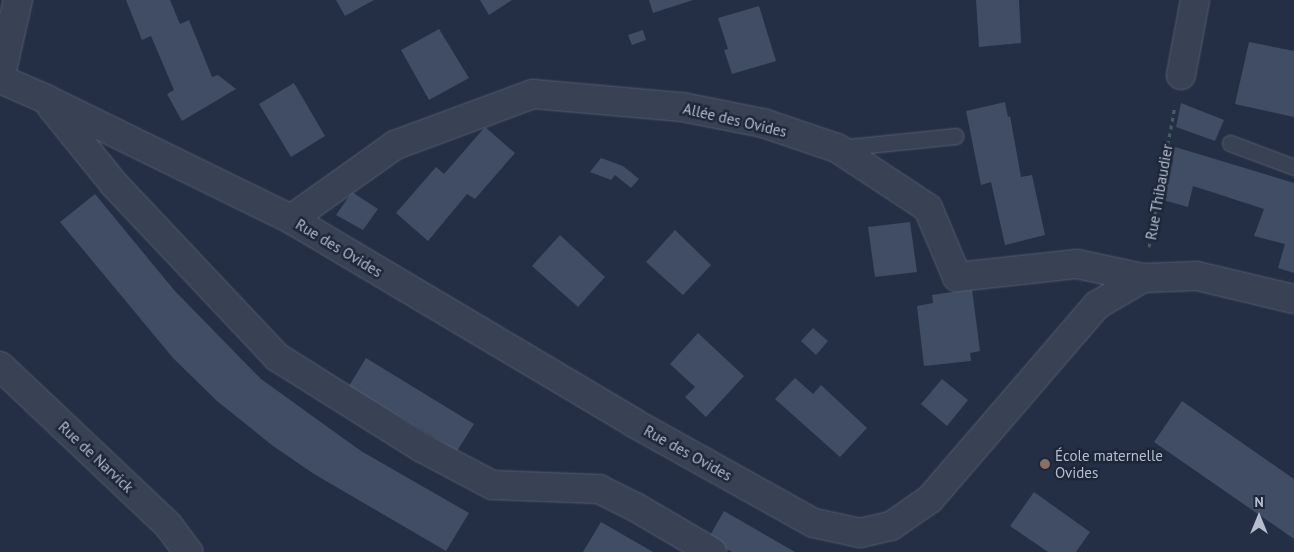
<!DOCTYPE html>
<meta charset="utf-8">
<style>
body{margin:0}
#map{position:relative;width:1294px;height:552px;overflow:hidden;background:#242f45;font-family:"PT Sans",sans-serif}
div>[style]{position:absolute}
.building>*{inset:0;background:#404d65}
.path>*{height:3px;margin-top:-1.5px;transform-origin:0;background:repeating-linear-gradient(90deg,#455d62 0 4px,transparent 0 8px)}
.roads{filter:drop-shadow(0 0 1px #545d6f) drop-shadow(0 0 1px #545d6f)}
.service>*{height:15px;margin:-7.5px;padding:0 7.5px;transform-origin:7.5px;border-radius:7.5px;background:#394254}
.minor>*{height:28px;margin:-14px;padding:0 14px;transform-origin:14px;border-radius:14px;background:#394254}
.dots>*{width:14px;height:14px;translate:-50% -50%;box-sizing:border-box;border:2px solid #1d273a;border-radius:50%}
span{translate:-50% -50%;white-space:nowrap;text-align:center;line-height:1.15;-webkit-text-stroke:5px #1d273a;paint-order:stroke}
.street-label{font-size:15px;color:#b6bdce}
.poi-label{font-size:15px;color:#b6bdce}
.left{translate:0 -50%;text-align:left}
.north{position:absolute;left:1234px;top:492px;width:50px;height:50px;-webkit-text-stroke:4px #1d273a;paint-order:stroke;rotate:0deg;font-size:14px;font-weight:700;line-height:20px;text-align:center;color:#b6bdce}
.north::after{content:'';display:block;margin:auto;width:18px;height:22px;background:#b6bdce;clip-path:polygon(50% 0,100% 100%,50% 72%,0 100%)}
</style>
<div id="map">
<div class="building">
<div style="clip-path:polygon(126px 0,170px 0,180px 24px,189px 20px,212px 77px,218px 75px,236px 89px,182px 121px,167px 94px,174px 90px,151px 36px,142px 40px)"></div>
<div style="clip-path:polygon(336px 0,374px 0,345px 16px)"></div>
<div style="clip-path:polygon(480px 0,512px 0,489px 15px)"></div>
<div style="clip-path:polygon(649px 0,693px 0,653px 13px)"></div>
<div style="clip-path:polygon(976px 0,1019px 0,1021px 43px,979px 47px)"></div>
<div style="clip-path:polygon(759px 6px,776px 61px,732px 74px,724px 50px,728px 49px,718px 18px)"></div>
<div style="clip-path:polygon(439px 29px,469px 78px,429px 100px,401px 50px)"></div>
<div style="clip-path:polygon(643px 30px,646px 40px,632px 45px,628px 35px)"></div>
<div style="clip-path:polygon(1249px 42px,1294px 51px,1294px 117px,1235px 104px)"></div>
<div style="clip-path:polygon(294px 83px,325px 136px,291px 157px,259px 104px)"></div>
<div style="clip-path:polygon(1005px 102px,1008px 117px,1010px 116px,1021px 177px,1032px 175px,1045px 235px,1005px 245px,991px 182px,981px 185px,966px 111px)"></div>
<div style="clip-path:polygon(1181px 103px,1224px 120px,1215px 141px,1176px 127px)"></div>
<div style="clip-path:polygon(485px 127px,515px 153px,475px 199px,467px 194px,428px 241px,396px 213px,436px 167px,444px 174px)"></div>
<div style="clip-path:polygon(1172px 146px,1294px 183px,1294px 273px,1278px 268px,1285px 244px,1254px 236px,1264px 209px,1193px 186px,1188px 207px,1163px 200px)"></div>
<div style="clip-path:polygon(601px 158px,623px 166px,639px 179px,631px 188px,615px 175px,611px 180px,590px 172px)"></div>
<div style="clip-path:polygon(352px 192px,378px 209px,363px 230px,336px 215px)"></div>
<div style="clip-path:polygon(95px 194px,174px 290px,261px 379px,361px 451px,469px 513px,446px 551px,314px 474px,273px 446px,217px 401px,173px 358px,60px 222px)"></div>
<div style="clip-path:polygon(910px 222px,917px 272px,875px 277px,868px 227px)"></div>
<div style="clip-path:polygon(675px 230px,711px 265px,683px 295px,646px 262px)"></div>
<div style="clip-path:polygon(560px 235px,605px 277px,578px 307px,532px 266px)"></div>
<div style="clip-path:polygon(972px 289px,980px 351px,970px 353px,971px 361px,924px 366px,917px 306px,933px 303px,932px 295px)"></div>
<div style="clip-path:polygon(813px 328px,828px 341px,816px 355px,801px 341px)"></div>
<div style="clip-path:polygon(698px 333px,744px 376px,706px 417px,685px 397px,695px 387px,670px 364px)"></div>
<div style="clip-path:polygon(366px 358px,474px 424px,457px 451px,349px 386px)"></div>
<div style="clip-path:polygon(795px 378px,813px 394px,821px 385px,867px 428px,840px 457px,775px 399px)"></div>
<div style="clip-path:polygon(942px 379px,968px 400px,947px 426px,921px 404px)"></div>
<div style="clip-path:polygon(1182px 401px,1294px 479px,1294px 539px,1154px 442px)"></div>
<div style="clip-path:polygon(1034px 492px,1090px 532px,1076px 552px,1048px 552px,1010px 526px)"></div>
<div style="clip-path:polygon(724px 511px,795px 552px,732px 552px,708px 539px)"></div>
<div style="clip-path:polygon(601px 522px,653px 552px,583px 552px)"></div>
</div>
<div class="path">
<div style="left:1149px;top:247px;width:144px;rotate:-79.6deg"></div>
</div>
<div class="roads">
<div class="service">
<div style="left:1230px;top:143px;width:68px;rotate:20.6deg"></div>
<div style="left:839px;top:148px;width:117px;rotate:-5.9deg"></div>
</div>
<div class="minor">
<div style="left:1181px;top:75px;width:76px;rotate:-79.4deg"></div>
<div style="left:0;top:79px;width:50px;rotate:23.5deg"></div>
<div style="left:46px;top:99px;width:273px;rotate:26.1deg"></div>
<div style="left:291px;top:219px;width:399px;rotate:30.7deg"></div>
<div style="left:634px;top:423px;width:206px;rotate:29.1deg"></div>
<div style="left:814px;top:523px;width:47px;rotate:12.3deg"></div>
<div style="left:860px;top:533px;width:32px;rotate:-13deg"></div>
<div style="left:891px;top:526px;width:47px;rotate:-34.7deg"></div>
<div style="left:930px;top:499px;width:256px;rotate:-49.3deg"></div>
<div style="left:1097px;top:305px;width:53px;rotate:-30.4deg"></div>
<div style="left:1143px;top:278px;width:54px;rotate:-2.1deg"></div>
<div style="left:1197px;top:276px;width:100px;rotate:13.3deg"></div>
<div style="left:0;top:79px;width:81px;rotate:-77.2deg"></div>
<div style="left:51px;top:106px;width:100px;rotate:51.1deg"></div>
<div style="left:114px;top:184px;width:238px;rotate:46.7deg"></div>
<div style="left:277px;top:357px;width:171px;rotate:32.1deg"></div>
<div style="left:422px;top:448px;width:79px;rotate:27.9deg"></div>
<div style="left:492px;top:485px;width:107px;rotate:2.1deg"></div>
<div style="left:599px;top:489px;width:42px;rotate:26.6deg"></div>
<div style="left:637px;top:508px;width:87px;rotate:30.4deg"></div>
<div style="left:291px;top:219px;width:128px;rotate:-35.4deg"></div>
<div style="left:395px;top:145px;width:147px;rotate:-20.3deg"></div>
<div style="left:533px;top:94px;width:150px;rotate:5deg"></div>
<div style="left:682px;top:107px;width:83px;rotate:11.2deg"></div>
<div style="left:763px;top:123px;width:78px;rotate:18.7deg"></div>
<div style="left:837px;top:148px;width:109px;rotate:33.4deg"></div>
<div style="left:928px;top:208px;width:75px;rotate:67.2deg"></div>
<div style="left:957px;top:277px;width:121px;rotate:-6.2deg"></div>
<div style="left:1077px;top:264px;width:67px;rotate:12deg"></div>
<div style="left:0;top:366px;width:231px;rotate:43.4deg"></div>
<div style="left:168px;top:525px;width:34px;rotate:53deg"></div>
</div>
</div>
<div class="dots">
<div style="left:1045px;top:464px;background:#8d6e63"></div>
</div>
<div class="street-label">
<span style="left:735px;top:120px;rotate:13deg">Allée des Ovides</span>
<span style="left:1159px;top:192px;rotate:-80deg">Rue Thibaudier</span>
<span style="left:339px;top:248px;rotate:31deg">Rue des Ovides</span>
<span style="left:688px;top:453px;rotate:29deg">Rue des Ovides</span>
<span style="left:96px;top:457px;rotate:43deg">Rue de Narvick</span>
</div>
<div class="poi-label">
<span class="left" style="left:1055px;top:464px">École maternelle<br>Ovides</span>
</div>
<div class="north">N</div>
</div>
